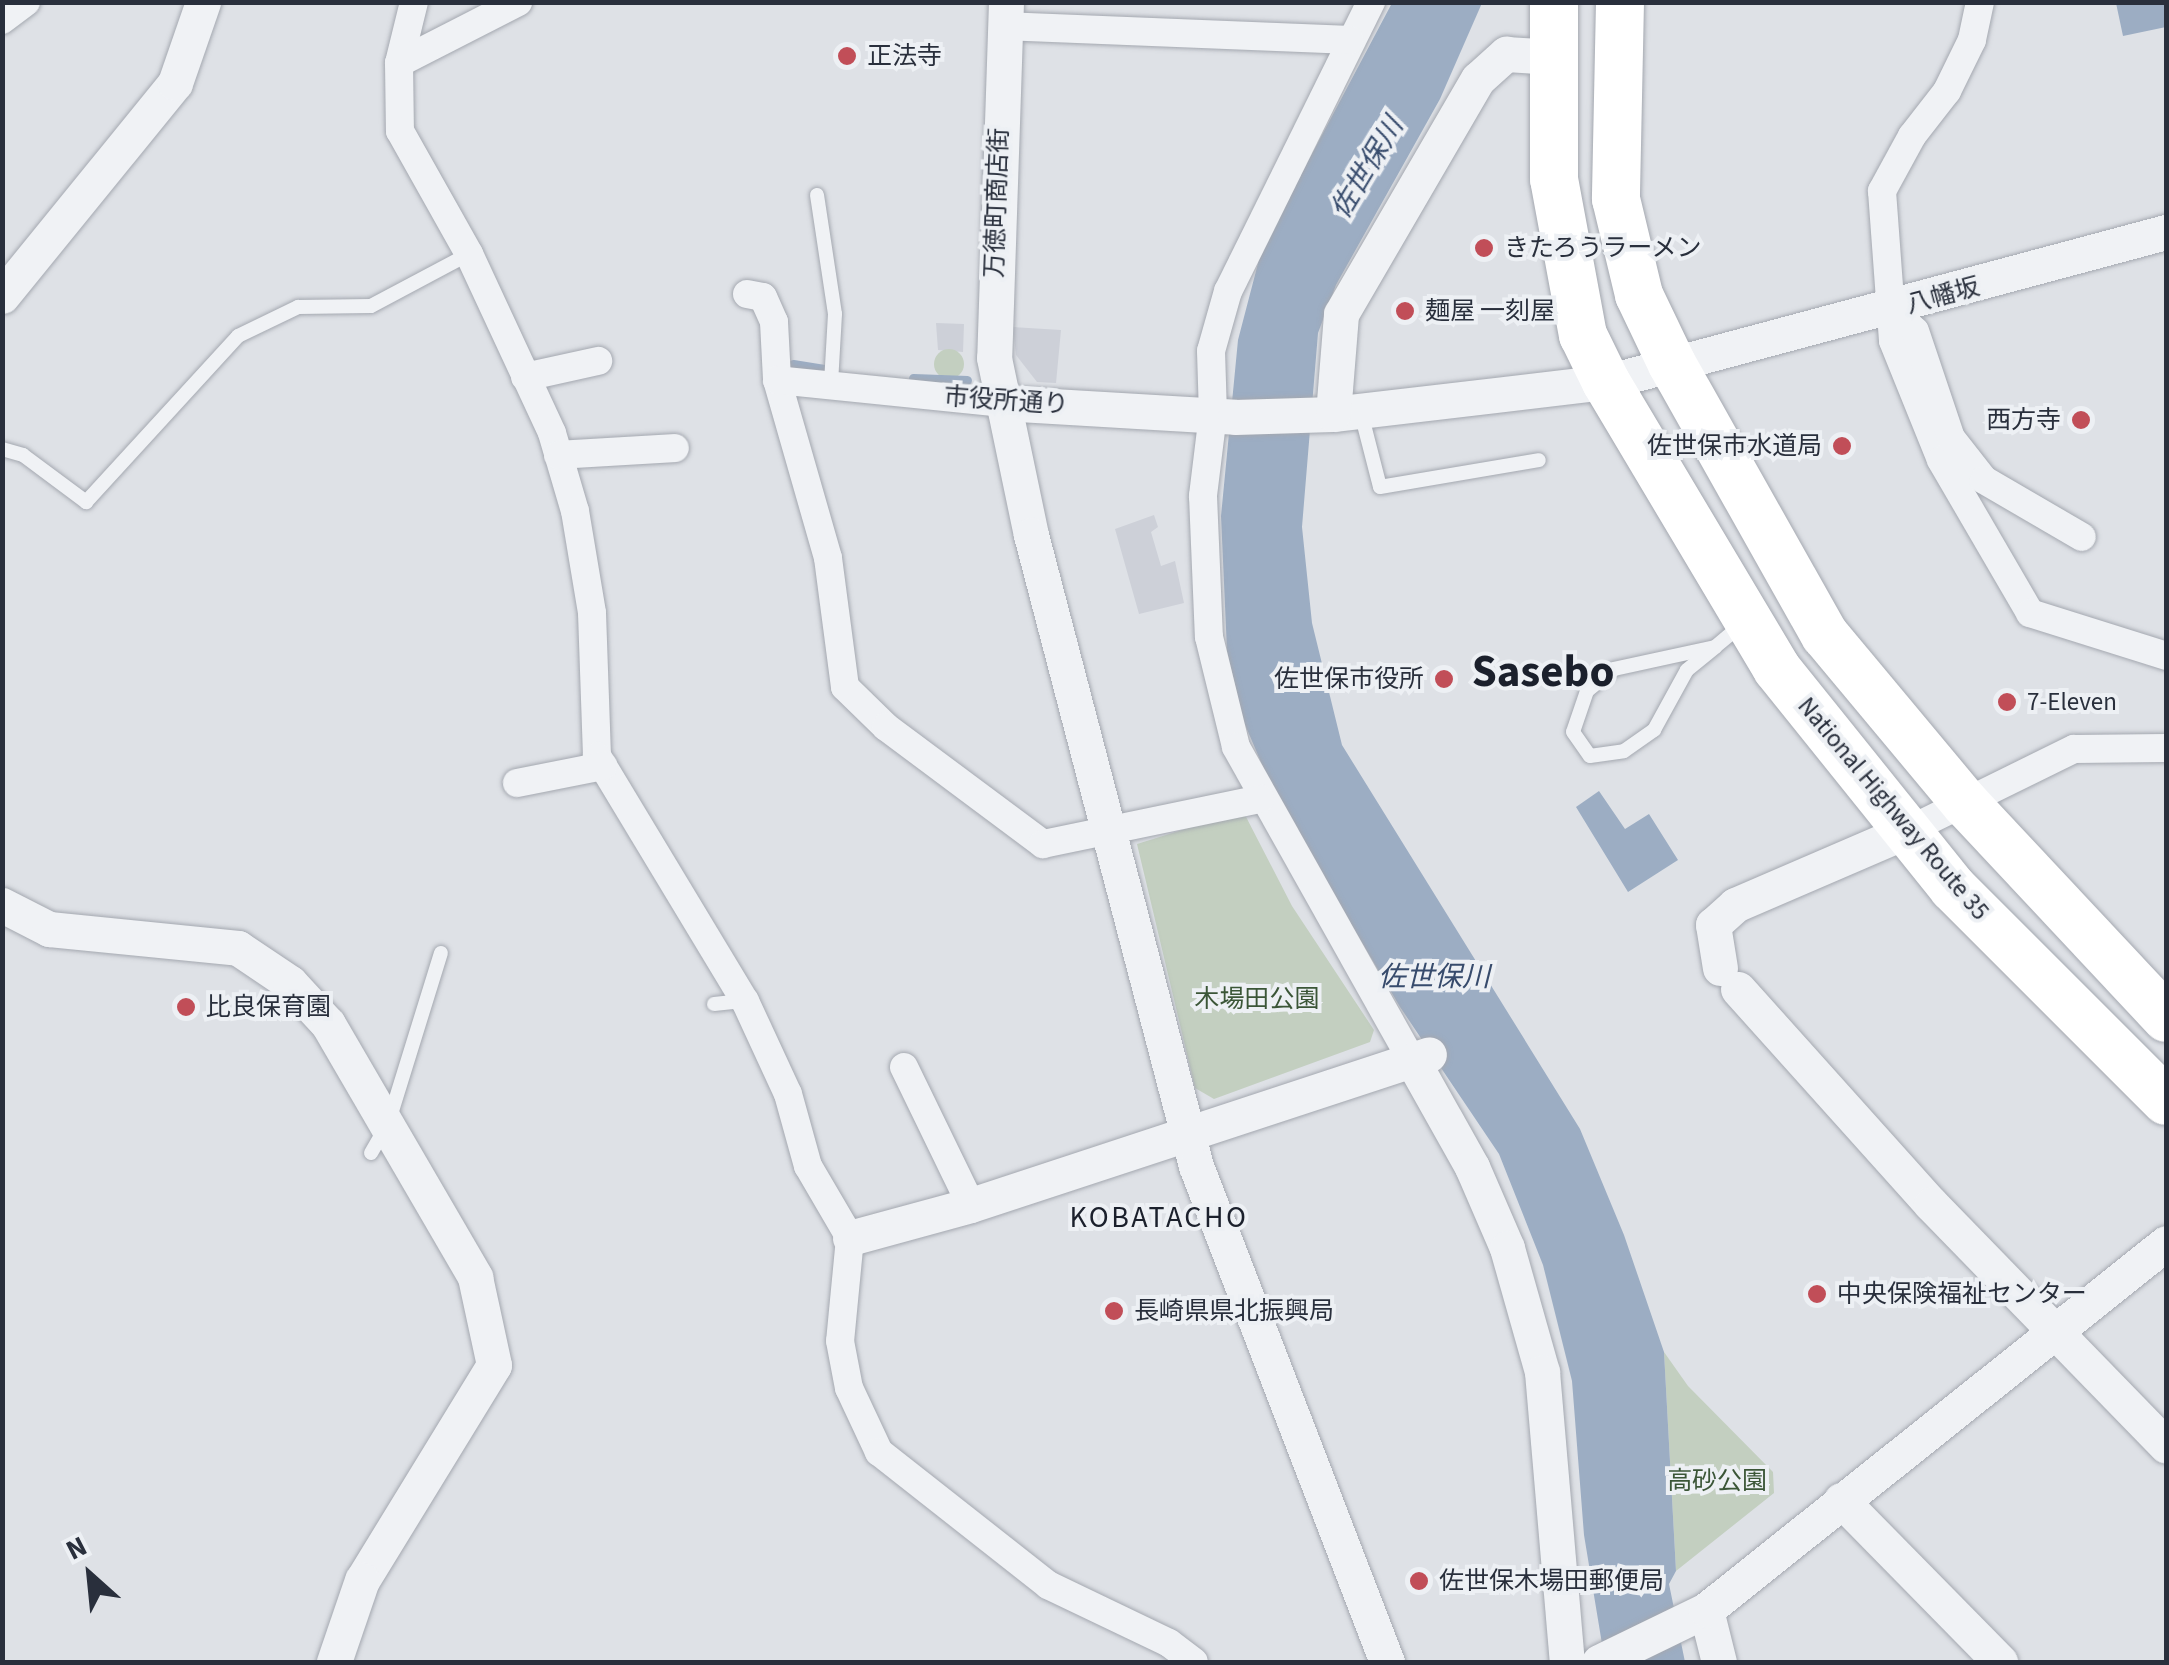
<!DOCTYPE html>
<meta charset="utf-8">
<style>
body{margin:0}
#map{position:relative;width:2169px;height:1665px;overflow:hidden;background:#dee1e6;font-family:"Source Sans 3","Noto Sans JP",sans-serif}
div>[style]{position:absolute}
.built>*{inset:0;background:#cdd0d8}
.green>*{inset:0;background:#c3cfc0}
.round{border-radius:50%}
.water>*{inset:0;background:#9cadc3}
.stream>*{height:9px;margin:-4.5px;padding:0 4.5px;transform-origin:4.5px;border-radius:4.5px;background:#9cadc3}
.roads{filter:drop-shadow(0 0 2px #a4a8b0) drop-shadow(0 0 2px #a4a8b0)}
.service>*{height:14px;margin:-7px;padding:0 7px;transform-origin:7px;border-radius:7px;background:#f0f2f5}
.minor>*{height:28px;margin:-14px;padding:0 14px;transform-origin:14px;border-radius:14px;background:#f0f2f5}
.tertiary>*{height:35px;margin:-17.5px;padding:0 17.5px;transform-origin:17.5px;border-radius:17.5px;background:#f0f2f5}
.trunk>*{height:48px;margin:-24px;padding:0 24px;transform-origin:24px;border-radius:24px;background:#fff}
.dots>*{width:28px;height:28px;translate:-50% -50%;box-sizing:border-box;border:5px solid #edf0f4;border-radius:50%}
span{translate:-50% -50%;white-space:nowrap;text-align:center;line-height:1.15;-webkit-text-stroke:8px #edf0f4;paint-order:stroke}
.poi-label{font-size:25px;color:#292f3c}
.left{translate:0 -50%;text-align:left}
.right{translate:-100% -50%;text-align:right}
.street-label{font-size:25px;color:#292f3c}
.park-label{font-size:25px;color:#3b5637}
.water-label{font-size:28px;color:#374b6c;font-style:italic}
.quarter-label{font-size:30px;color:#1b202c;letter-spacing:2.5px}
.town-label{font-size:45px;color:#1b202c;font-weight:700}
.frame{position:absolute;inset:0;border:5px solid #292f3c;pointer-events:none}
.north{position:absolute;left:40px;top:1525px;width:100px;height:100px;-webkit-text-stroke:8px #edf0f4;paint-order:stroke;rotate:333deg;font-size:28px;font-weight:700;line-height:40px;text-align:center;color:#292f3c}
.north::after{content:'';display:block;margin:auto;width:35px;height:45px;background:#292f3c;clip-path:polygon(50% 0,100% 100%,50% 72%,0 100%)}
</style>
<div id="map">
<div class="built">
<div style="clip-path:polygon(936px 323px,964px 324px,963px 352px,938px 350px)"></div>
<div style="clip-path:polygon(1013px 327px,1061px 330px,1056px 383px,1037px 382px,1016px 355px)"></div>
<div style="clip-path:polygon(1154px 515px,1158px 527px,1151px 532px,1161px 566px,1175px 561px,1184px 603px,1139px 614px,1115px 529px)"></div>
</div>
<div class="green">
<div class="round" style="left:934px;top:349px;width:30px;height:30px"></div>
<div style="clip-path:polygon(1243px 811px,1292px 906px,1374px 1030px,1370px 1042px,1214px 1099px,1195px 1088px,1137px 844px)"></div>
<div style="clip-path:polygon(1664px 1352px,1688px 1386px,1773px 1472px,1774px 1493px,1676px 1571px)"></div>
</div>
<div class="water">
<div style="clip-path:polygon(1392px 3px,1482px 3px,1440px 99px,1336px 285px,1318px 333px,1302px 527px,1312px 623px,1342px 745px,1580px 1129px,1624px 1235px,1664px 1352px,1676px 1571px,1669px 1584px,1685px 1662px,1605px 1662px,1584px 1535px,1572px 1381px,1543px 1265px,1499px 1154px,1400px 1007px,1275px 795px,1243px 720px,1227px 651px,1221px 516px,1238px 340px,1262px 248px)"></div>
<div style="clip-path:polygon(2116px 3px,2166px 3px,2166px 27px,2123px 36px)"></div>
<div style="clip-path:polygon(1599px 791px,1625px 829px,1649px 814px,1678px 860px,1628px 892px,1576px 807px)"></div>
</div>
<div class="stream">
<div style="left:793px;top:364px;width:33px;rotate:9deg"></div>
<div style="left:913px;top:378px;width:54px;rotate:2.1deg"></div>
</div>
<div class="roads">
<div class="service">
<div style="left:817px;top:195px;width:120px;rotate:81.4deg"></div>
<div style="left:835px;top:314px;width:69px;rotate:93.3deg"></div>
<div style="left:1361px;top:413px;width:76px;rotate:75.6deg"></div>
<div style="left:1380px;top:487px;width:161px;rotate:-9.6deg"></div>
<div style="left:2px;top:449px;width:22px;rotate:16deg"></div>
<div style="left:23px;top:455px;width:79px;rotate:36.7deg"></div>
<div style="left:86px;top:502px;width:225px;rotate:-47.5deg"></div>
<div style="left:238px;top:336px;width:67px;rotate:-25.8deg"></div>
<div style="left:298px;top:307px;width:73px;rotate:-0.8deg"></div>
<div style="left:371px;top:306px;width:111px;rotate:-28deg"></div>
<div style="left:1715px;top:647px;width:103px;rotate:167.7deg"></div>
<div style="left:1614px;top:669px;width:35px;rotate:141deg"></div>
<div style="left:1587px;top:691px;width:43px;rotate:108.9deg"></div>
<div style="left:1573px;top:732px;width:29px;rotate:55deg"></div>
<div style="left:1590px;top:756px;width:34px;rotate:-8deg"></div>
<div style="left:1624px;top:751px;width:37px;rotate:-35deg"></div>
<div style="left:1654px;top:730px;width:68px;rotate:-61.2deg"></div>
<div style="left:1687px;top:670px;width:36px;rotate:-39deg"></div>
<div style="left:1715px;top:647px;width:33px;rotate:-40deg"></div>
<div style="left:714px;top:1004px;width:31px;rotate:-6deg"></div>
<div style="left:371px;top:1153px;width:34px;rotate:-60deg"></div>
<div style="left:388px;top:1124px;width:179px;rotate:-72.8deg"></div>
</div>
<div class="minor">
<div style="left:414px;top:2px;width:63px;rotate:103.8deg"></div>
<div style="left:399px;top:63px;width:68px;rotate:89.2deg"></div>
<div style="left:400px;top:131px;width:141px;rotate:60.7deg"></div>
<div style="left:469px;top:254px;width:197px;rotate:65.1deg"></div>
<div style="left:552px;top:433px;width:81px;rotate:73.6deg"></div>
<div style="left:575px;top:511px;width:103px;rotate:80.5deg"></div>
<div style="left:592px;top:613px;width:143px;rotate:88deg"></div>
<div style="left:597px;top:756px;width:286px;rotate:58.9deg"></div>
<div style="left:745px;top:1001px;width:102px;rotate:65.2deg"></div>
<div style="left:788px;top:1094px;width:75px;rotate:74.5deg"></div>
<div style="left:808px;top:1166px;width:83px;rotate:59.7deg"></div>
<div style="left:850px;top:1238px;width:103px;rotate:95.5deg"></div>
<div style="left:840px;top:1341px;width:48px;rotate:79.2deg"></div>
<div style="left:849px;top:1388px;width:71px;rotate:64.9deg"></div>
<div style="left:879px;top:1452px;width:215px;rotate:38.2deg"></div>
<div style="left:1048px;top:1585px;width:134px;rotate:25.6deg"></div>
<div style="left:1169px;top:1643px;width:31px;rotate:37deg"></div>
<div style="left:1371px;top:2px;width:322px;rotate:116.3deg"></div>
<div style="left:1228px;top:291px;width:62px;rotate:105.8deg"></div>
<div style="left:1211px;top:351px;width:63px;rotate:88.2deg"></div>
<div style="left:1213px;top:414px;width:83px;rotate:97deg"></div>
<div style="left:1203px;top:496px;width:141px;rotate:87.6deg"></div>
<div style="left:1209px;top:637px;width:113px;rotate:76.2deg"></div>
<div style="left:1236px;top:747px;width:359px;rotate:60.7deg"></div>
<div style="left:1980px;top:2px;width:39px;rotate:102deg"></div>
<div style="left:1972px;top:40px;width:57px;rotate:116.1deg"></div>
<div style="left:1947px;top:91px;width:57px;rotate:127.9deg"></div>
<div style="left:1912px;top:136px;width:63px;rotate:118.6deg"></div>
<div style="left:1882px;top:191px;width:150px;rotate:85.8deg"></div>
<div style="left:1893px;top:341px;width:128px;rotate:68deg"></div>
<div style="left:1941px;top:460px;width:177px;rotate:59.8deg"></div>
<div style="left:2030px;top:613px;width:143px;rotate:17.5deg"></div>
<div style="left:2px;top:20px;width:30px;rotate:-37deg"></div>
<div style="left:1004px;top:26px;width:346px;rotate:2.3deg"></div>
<div style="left:399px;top:63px;width:134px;rotate:-27.1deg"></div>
<div style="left:747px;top:294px;width:16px;rotate:11deg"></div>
<div style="left:763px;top:297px;width:27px;rotate:66deg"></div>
<div style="left:774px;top:322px;width:58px;rotate:87deg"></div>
<div style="left:777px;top:380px;width:185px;rotate:74deg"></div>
<div style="left:828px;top:558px;width:130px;rotate:82.5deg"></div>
<div style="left:845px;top:687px;width:57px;rotate:44.3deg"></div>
<div style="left:886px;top:727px;width:196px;rotate:36.7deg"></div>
<div style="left:1043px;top:844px;width:222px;rotate:-11.7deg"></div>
<div style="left:1893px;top:310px;width:30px;rotate:44deg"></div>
<div style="left:1915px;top:331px;width:113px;rotate:71.4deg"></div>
<div style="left:1951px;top:438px;width:53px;rotate:51.8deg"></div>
<div style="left:1984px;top:480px;width:113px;rotate:30.2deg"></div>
<div style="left:525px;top:377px;width:75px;rotate:-12.4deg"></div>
<div style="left:777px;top:380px;width:226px;rotate:5.8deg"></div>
<div style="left:558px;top:455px;width:117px;rotate:-3.4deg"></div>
<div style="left:517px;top:783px;width:88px;rotate:-11.2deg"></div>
<div style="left:1907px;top:831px;width:186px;rotate:-26.2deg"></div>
<div style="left:2074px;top:749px;width:92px;rotate:-0.6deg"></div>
<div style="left:904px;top:1067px;width:153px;rotate:64.1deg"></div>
</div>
<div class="tertiary">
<div style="left:1006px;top:2px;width:356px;rotate:91.9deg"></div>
<div style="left:994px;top:358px;width:181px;rotate:78.2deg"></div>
<div style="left:1031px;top:535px;width:652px;rotate:75.35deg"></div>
<div style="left:1196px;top:1166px;width:532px;rotate:68.94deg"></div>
<div style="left:2px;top:296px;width:274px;rotate:-50.9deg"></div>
<div style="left:175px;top:83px;width:86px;rotate:-70.9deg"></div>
<div style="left:1002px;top:403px;width:233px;rotate:3.4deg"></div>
<div style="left:1235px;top:417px;width:98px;rotate:-1.8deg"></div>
<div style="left:1333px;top:414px;width:275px;rotate:-6.7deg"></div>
<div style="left:1606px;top:382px;width:580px;rotate:-15deg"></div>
<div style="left:1333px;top:414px;width:100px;rotate:-85.4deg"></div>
<div style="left:1341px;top:314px;width:272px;rotate:-59.8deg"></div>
<div style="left:1478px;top:79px;width:38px;rotate:-42deg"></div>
<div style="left:1506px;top:54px;width:48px;rotate:3.6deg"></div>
<div style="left:2px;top:905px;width:53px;rotate:27.1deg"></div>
<div style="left:49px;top:929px;width:190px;rotate:5.7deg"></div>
<div style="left:238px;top:948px;width:63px;rotate:33.9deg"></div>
<div style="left:290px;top:983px;width:56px;rotate:47.2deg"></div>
<div style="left:328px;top:1024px;width:293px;rotate:59.8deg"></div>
<div style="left:475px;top:1277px;width:90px;rotate:77.8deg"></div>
<div style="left:494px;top:1365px;width:252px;rotate:121.5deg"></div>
<div style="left:362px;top:1580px;width:87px;rotate:108.9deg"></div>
<div style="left:1720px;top:968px;width:44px;rotate:-99.2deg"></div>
<div style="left:1713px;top:925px;width:30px;rotate:-42deg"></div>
<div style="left:1735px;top:905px;width:187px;rotate:-23.3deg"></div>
<div style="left:1738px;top:989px;width:289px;rotate:48.1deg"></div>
<div style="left:1931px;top:1204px;width:337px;rotate:45.8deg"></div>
<div style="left:1412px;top:1060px;width:123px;rotate:60.7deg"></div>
<div style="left:1472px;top:1167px;width:88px;rotate:66.6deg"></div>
<div style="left:1507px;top:1248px;width:129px;rotate:74.2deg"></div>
<div style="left:1542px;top:1372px;width:291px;rotate:85.1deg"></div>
<div style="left:850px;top:1238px;width:125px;rotate:-15.3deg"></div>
<div style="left:971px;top:1205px;width:482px;rotate:-18.2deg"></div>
<div style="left:1841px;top:1500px;width:227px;rotate:45.5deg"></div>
<div style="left:1706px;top:1610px;width:54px;rotate:76deg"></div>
<div style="left:1599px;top:1662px;width:119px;rotate:-25.9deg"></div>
<div style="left:1706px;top:1610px;width:588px;rotate:-38.58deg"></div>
</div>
<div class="trunk">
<div style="left:1554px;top:2px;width:177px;rotate:90deg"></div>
<div style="left:1554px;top:179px;width:159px;rotate:79.5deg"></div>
<div style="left:1583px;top:335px;width:52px;rotate:63.9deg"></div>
<div style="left:1606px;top:382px;width:334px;rotate:59.2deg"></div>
<div style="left:1777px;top:669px;width:281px;rotate:51.2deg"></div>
<div style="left:1953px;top:888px;width:301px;rotate:45deg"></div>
<div style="left:1620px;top:2px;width:197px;rotate:91.2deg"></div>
<div style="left:1616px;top:199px;width:99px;rotate:76.5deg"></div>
<div style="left:1639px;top:295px;width:76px;rotate:64.4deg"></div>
<div style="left:1672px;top:364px;width:311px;rotate:60.6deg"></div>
<div style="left:1825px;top:635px;width:220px;rotate:50.2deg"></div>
<div style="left:1966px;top:804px;width:293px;rotate:46.9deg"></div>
</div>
</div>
<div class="dots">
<div style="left:847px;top:56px;background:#c14e58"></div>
<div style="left:1484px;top:248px;background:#c14e58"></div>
<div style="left:1405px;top:311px;background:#c14e58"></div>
<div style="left:2081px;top:420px;background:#c14e58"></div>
<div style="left:1842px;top:446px;background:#c14e58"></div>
<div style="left:1444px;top:679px;background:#c14e58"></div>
<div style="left:2007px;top:702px;background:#c14e58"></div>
<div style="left:186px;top:1007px;background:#c14e58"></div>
<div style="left:1817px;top:1294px;background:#c14e58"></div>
<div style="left:1114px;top:1311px;background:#c14e58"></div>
<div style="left:1419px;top:1581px;background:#c14e58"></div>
</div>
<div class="poi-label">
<span class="left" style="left:867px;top:56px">正法寺</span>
<span class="left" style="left:1504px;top:248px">きたろうラーメン</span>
<span class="left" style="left:1425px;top:311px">麺屋 一刻屋</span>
<span class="right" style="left:2061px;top:420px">西方寺</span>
<span class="right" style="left:1822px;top:446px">佐世保市水道局</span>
<span class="right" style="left:1424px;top:679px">佐世保市役所</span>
<span class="left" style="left:2027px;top:702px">7-Eleven</span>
<span class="left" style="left:206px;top:1007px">比良保育園</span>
<span class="left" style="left:1837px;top:1294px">中央保険福祉センター</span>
<span class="left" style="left:1134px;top:1311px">長崎県県北振興局</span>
<span class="left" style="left:1439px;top:1581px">佐世保木場田郵便局</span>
</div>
<div class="street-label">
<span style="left:997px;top:203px;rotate:-88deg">万徳町商店街</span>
<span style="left:1943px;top:296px;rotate:-15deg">八幡坂</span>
<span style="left:1006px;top:401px;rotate:4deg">市役所通り</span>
<span style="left:1893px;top:809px;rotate:50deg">National Highway Route 35</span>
</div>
<div class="park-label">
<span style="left:1257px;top:999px">木場田公園</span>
<span style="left:1717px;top:1481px">高砂公園</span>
</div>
<div class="water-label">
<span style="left:1367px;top:168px;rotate:-59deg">佐世保川</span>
<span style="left:1434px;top:977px">佐世保川</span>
</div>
<div class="quarter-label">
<span style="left:1159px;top:1218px">KOBATACHO</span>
</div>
<div class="town-label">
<span style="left:1543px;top:673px">Sasebo</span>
</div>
<div class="frame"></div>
<div class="north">N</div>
</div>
